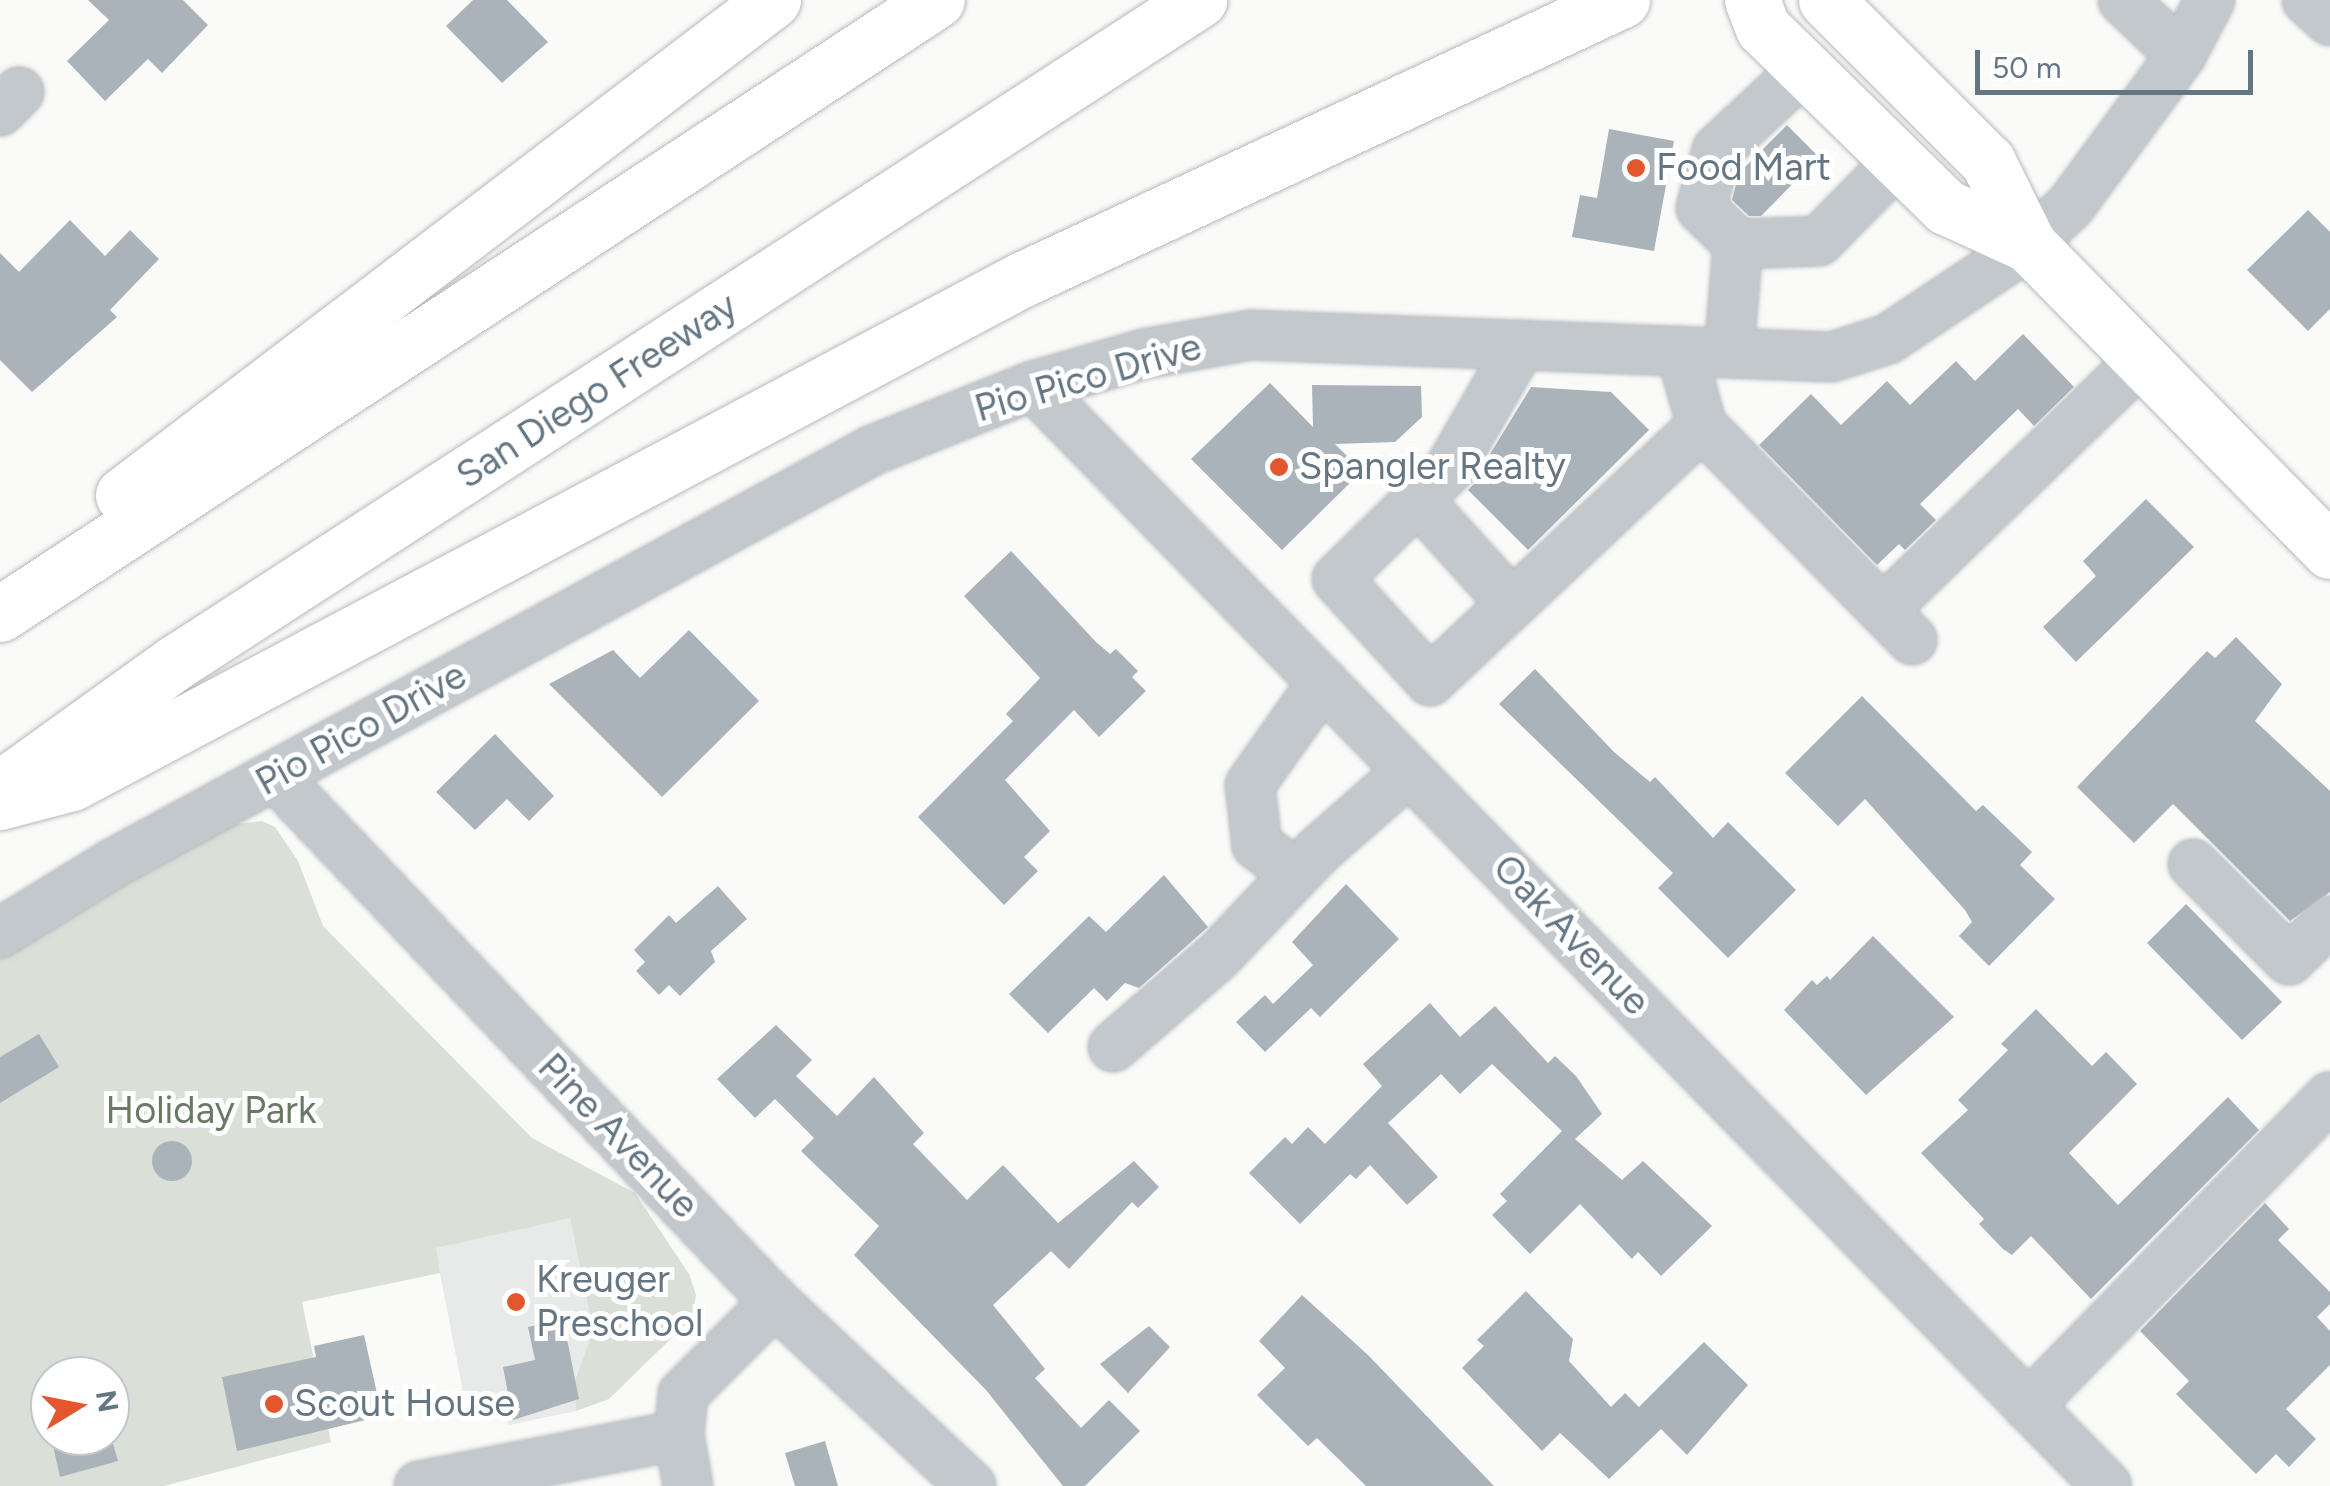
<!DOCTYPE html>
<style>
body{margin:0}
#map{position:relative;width:2330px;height:1486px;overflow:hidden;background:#fafaf8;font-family:Figtree,sans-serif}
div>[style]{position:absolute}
.built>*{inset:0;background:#e8e9e9}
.green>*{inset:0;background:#dadfd7}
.building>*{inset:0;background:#aab3b9}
.round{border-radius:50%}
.roads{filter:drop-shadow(0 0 2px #b5babe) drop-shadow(0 0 2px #b5babe)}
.minor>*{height:48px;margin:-24px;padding:0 24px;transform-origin:24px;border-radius:24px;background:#c3c8cc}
.major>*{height:55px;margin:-27.5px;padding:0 27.5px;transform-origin:27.5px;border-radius:27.5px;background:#fff}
.highway>*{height:55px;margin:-27.5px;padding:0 27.5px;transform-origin:27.5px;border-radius:27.5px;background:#fff}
.dots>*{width:28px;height:28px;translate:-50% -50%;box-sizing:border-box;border:5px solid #fff;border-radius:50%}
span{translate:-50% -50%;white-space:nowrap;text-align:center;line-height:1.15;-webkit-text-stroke:10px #fff;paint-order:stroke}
.poi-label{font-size:38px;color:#657683}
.left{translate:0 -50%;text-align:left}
.street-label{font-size:38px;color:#657683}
.park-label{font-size:38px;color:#687a64}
.north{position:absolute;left:30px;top:1356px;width:100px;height:100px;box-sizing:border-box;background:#fff;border:2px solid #c1c8cd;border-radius:50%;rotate:80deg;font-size:28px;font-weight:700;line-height:40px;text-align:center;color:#657683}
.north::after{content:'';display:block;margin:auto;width:35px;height:45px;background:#e4572e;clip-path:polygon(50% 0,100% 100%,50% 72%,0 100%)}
.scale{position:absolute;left:1975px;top:50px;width:278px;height:45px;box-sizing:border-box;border:5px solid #657683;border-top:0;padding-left:12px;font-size:30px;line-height:35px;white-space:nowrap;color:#657683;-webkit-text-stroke:8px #fff;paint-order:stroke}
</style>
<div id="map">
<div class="built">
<div style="clip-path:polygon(570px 1217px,593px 1331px,575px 1379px,576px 1411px,509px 1425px,493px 1398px,465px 1402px,435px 1248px)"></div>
</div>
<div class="green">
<div style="clip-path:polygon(evenodd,262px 821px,275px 827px,298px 861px,323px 926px,532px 1138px,635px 1193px,689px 1274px,696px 1295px,692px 1318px,609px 1399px,576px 1411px,575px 1380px,593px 1331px,570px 1218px,436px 1248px,440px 1273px,302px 1302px,331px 1442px,164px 1486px,0 1486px,0 958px,226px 825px,262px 821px,50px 1376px,110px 1376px,110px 1436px,50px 1436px,50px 1376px)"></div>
</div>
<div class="building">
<div style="clip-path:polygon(88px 0,183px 0,208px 25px,162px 73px,148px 59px,105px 101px,67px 61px,109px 20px)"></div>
<div style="clip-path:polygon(473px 0,507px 0,548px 42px,502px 83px,446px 26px)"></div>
<div style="clip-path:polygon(1787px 125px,1819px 157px,1761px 216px,1749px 216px,1732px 200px,1739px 173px)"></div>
<div style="clip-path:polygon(1609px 129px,1674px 141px,1654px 251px,1572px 237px,1580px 195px,1597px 198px)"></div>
<div style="clip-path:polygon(2308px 210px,2330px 232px,2330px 309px,2308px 331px,2247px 270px)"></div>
<div style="clip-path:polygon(70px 220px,105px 256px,130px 230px,159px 259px,110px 310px,117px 317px,32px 392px,0 360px,0 253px,19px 272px)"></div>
<div style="clip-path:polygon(2023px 334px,2074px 387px,2034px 426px,2018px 409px,1920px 504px,1936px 520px,1905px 550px,1899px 544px,1877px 565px,1759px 445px,1811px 394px,1841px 425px,1887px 381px,1910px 405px,1956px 361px,1975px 381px)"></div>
<div style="clip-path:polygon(1270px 383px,1313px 427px,1312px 385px,1421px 386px,1422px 417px,1395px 442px,1335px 444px,1362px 471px,1282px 550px,1191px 459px)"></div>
<div style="clip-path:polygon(1531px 387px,1611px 392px,1649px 430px,1528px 550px,1468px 490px,1490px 467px,1490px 454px)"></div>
<div style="clip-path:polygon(2146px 499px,2194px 547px,2076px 662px,2043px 627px,2096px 576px,2083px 561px)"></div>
<div style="clip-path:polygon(1011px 551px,1096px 642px,1110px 654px,1116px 649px,1138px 671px,1132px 677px,1146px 691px,1099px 737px,1074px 710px,1005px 780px,1050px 831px,1024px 857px,1038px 871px,1004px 905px,918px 817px,1013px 721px,1006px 714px,1040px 678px,964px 596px)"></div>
<div style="clip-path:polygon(689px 630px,759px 701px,662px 797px,549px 684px,613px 650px,640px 678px)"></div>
<div style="clip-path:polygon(2236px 637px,2282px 684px,2255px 721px,2330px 791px,2330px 892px,2290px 921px,2173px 804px,2134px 843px,2077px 787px,2207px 651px,2215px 658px)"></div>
<div style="clip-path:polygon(1535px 669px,1614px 752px,1650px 782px,1655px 777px,1713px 838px,1728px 822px,1796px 890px,1728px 958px,1658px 888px,1673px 873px,1499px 704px)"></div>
<div style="clip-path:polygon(1862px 696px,1976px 811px,1983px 805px,2032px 852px,2020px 865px,2055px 899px,1989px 966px,1959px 936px,1972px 922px,1965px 910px,1865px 799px,1838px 826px,1785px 773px)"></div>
<div style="clip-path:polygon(495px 734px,554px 796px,529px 821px,507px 799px,475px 830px,436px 792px)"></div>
<div style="clip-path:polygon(1164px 875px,1208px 927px,1139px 988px,1125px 983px,1107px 1001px,1094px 988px,1048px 1033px,1009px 994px,1089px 916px,1106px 932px)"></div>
<div style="clip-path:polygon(1346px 884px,1399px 939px,1320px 1017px,1311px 1008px,1265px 1052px,1236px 1022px,1265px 995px,1273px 1004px,1313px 965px,1292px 942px)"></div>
<div style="clip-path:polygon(718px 886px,747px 919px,711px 951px,715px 962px,680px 996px,669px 985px,659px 995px,636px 971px,645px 962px,634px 950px,669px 915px,676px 923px)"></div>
<div style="clip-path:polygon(2186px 904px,2282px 1002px,2242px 1040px,2147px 943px)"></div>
<div style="clip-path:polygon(1873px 936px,1954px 1017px,1866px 1095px,1784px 1010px,1812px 980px,1817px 985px,1827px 976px,1830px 980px)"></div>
<div style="clip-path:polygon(1430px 1003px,1460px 1037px,1495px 1006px,1548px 1063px,1555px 1056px,1576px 1076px,1602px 1114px,1575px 1139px,1622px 1180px,1643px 1161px,1712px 1226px,1661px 1276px,1638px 1252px,1632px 1259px,1580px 1204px,1530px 1254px,1492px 1215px,1507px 1201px,1500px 1194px,1562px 1131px,1492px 1064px,1460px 1094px,1441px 1074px,1388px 1123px,1438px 1177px,1407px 1205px,1370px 1165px,1356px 1179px,1350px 1174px,1300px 1224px,1249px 1173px,1285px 1137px,1292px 1144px,1308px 1127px,1325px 1144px,1382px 1086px,1363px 1064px)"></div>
<div style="clip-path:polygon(2036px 1009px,2092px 1066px,2106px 1052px,2137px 1084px,2069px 1153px,2118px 1205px,2228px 1097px,2259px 1130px,2091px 1299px,2031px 1236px,2012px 1255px,2003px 1249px,1979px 1224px,1984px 1219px,1921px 1153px,1968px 1110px,1958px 1100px,2008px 1050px,2001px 1044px)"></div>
<div style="clip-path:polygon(776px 1025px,812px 1060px,796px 1076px,837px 1116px,874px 1077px,924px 1133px,913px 1144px,967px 1200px,1003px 1165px,1058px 1223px,1134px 1161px,1159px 1187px,1138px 1208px,1132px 1202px,1069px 1269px,1051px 1251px,993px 1305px,1045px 1369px,1035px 1378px,1081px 1428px,1109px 1400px,1140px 1431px,1085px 1486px,1063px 1486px,986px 1390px,854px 1255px,879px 1226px,801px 1151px,814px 1138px,775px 1099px,755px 1118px,717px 1079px)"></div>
<div style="clip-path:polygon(39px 1034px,59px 1067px,0 1103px,0 1057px)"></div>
<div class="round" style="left:152px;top:1141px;width:40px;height:40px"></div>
<div style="clip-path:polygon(2265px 1203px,2289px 1229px,2278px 1240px,2330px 1292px,2330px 1304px,2317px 1317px,2330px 1331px,2330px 1365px,2286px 1409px,2316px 1439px,2289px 1467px,2276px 1454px,2256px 1474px,2176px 1394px,2189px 1381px,2140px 1331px)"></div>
<div style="clip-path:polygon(1526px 1291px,1573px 1339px,1569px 1361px,1611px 1407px,1625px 1393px,1639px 1407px,1704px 1342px,1748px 1385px,1687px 1455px,1661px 1429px,1609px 1479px,1560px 1433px,1542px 1451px,1462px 1368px,1484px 1346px,1477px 1340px)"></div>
<div style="clip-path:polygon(1302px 1295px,1368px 1355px,1494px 1486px,1366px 1486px,1317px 1438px,1308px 1446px,1257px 1395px,1285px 1368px,1259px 1341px)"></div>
<div style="clip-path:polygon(563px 1319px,579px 1399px,513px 1420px,503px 1367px,535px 1360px,528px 1327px)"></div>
<div style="clip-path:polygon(1149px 1326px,1170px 1347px,1128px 1393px,1100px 1364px)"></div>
<div style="clip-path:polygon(364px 1335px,382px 1416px,237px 1451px,222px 1377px,316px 1357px,314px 1346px)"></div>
<div style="clip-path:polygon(110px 1433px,118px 1461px,60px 1477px,51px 1436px)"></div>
<div style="clip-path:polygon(825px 1441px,838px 1486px,795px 1486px,785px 1453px)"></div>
</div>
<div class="roads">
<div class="minor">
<div style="left:2123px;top:0;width:80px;rotate:43.5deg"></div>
<div style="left:2307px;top:0;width:31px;rotate:42deg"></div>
<div style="left:1804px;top:69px;width:119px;rotate:137deg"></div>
<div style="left:1717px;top:150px;width:60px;rotate:105.4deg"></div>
<div style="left:1701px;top:208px;width:52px;rotate:44.2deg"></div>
<div style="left:1738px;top:244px;width:81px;rotate:-2.1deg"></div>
<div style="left:1819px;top:241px;width:112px;rotate:-45.4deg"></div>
<div style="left:0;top:111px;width:27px;rotate:-45deg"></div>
<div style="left:1521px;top:345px;width:142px;rotate:120deg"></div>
<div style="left:1450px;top:468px;width:158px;rotate:135.5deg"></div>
<div style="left:1337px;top:579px;width:138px;rotate:47.6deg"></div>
<div style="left:1430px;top:681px;width:373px;rotate:-43.2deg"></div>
<div style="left:1681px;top:351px;width:78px;rotate:74.4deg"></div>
<div style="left:1702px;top:426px;width:300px;rotate:45.5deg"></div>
<div style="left:1729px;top:353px;width:109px;rotate:-85.3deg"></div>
<div style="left:1033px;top:386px;width:1537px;rotate:45.69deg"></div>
<div style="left:1418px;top:500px;width:140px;rotate:47.9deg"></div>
<div style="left:1883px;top:610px;width:359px;rotate:-44.1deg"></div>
<div style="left:275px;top:776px;width:726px;rotate:46.45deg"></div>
<div style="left:775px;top:1302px;width:269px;rotate:43.2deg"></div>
<div style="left:2193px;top:864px;width:136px;rotate:45deg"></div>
<div style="left:2289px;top:960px;width:57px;rotate:-43.6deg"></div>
<div style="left:1296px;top:874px;width:49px;rotate:-143.4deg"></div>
<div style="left:1257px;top:845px;width:60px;rotate:-96.7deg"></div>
<div style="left:1250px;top:785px;width:126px;rotate:-54.7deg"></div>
<div style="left:0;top:933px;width:132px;rotate:-31.6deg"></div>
<div style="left:112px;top:864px;width:866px;rotate:-28.55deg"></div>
<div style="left:873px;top:450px;width:172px;rotate:-21.8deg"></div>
<div style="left:1033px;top:386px;width:116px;rotate:-16.1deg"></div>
<div style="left:1144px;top:354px;width:109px;rotate:-10.1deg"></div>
<div style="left:1251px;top:335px;width:581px;rotate:2.17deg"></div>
<div style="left:1832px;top:357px;width:59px;rotate:-17.8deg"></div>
<div style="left:1888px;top:339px;width:169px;rotate:-33.7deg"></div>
<div style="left:2029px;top:245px;width:58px;rotate:-43.6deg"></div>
<div style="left:2071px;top:205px;width:186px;rotate:-53.7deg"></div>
<div style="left:2181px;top:55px;width:62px;rotate:-62.2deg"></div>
<div style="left:1113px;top:1047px;width:139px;rotate:-40.9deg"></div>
<div style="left:1218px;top:956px;width:145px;rotate:-46.4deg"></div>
<div style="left:1318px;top:851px;width:121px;rotate:-41.3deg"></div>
<div style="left:2028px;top:1406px;width:432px;rotate:-45.7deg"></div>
<div style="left:419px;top:1486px;width:265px;rotate:-11.1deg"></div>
<div style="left:688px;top:1486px;width:52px;rotate:-100deg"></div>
<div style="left:679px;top:1435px;width:41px;rotate:-84.4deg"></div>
<div style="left:683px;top:1394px;width:130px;rotate:-45deg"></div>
</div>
<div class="major">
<div style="left:1752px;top:0;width:30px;rotate:69deg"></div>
<div style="left:1763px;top:28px;width:256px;rotate:44.4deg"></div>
<div style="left:1946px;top:207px;width:91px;rotate:24.6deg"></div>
<div style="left:1826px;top:0;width:229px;rotate:45deg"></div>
<div style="left:1988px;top:162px;width:93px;rotate:63.7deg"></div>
<div style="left:2029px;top:245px;width:429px;rotate:45.5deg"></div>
</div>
<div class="highway">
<div style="left:123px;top:495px;width:817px;rotate:-37.29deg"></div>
<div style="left:0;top:614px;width:1120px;rotate:-33.24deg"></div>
<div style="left:2px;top:787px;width:214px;rotate:-35.7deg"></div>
<div style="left:176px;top:662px;width:1219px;rotate:-32.91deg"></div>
<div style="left:0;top:802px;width:74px;rotate:-14.8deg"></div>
<div style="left:72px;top:783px;width:1074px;rotate:-27.93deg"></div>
<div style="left:1021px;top:280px;width:663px;rotate:-24.98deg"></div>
</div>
</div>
<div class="dots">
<div style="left:1636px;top:168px;background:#e4572e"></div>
<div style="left:1279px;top:467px;background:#e4572e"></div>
<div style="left:516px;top:1302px;background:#e4572e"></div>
<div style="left:274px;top:1404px;background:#e4572e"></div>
</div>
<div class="poi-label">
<span class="left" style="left:1656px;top:168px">Food Mart</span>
<span class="left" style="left:1299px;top:467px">Spangler Realty</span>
<span class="left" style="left:536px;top:1302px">Kreuger<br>Preschool</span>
<span class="left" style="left:294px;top:1404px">Scout House</span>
</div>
<div class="street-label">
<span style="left:1088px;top:378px;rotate:-16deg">Pio Pico Drive</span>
<span style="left:597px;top:391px;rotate:-33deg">San Diego Freeway</span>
<span style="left:361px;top:729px;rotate:-29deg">Pio Pico Drive</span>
<span style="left:1571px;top:935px;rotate:46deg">Oak Avenue</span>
<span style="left:618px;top:1136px;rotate:46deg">Pine Avenue</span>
</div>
<div class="park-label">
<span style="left:211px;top:1111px">Holiday Park</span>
</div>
<div class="north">N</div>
<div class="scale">50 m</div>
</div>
